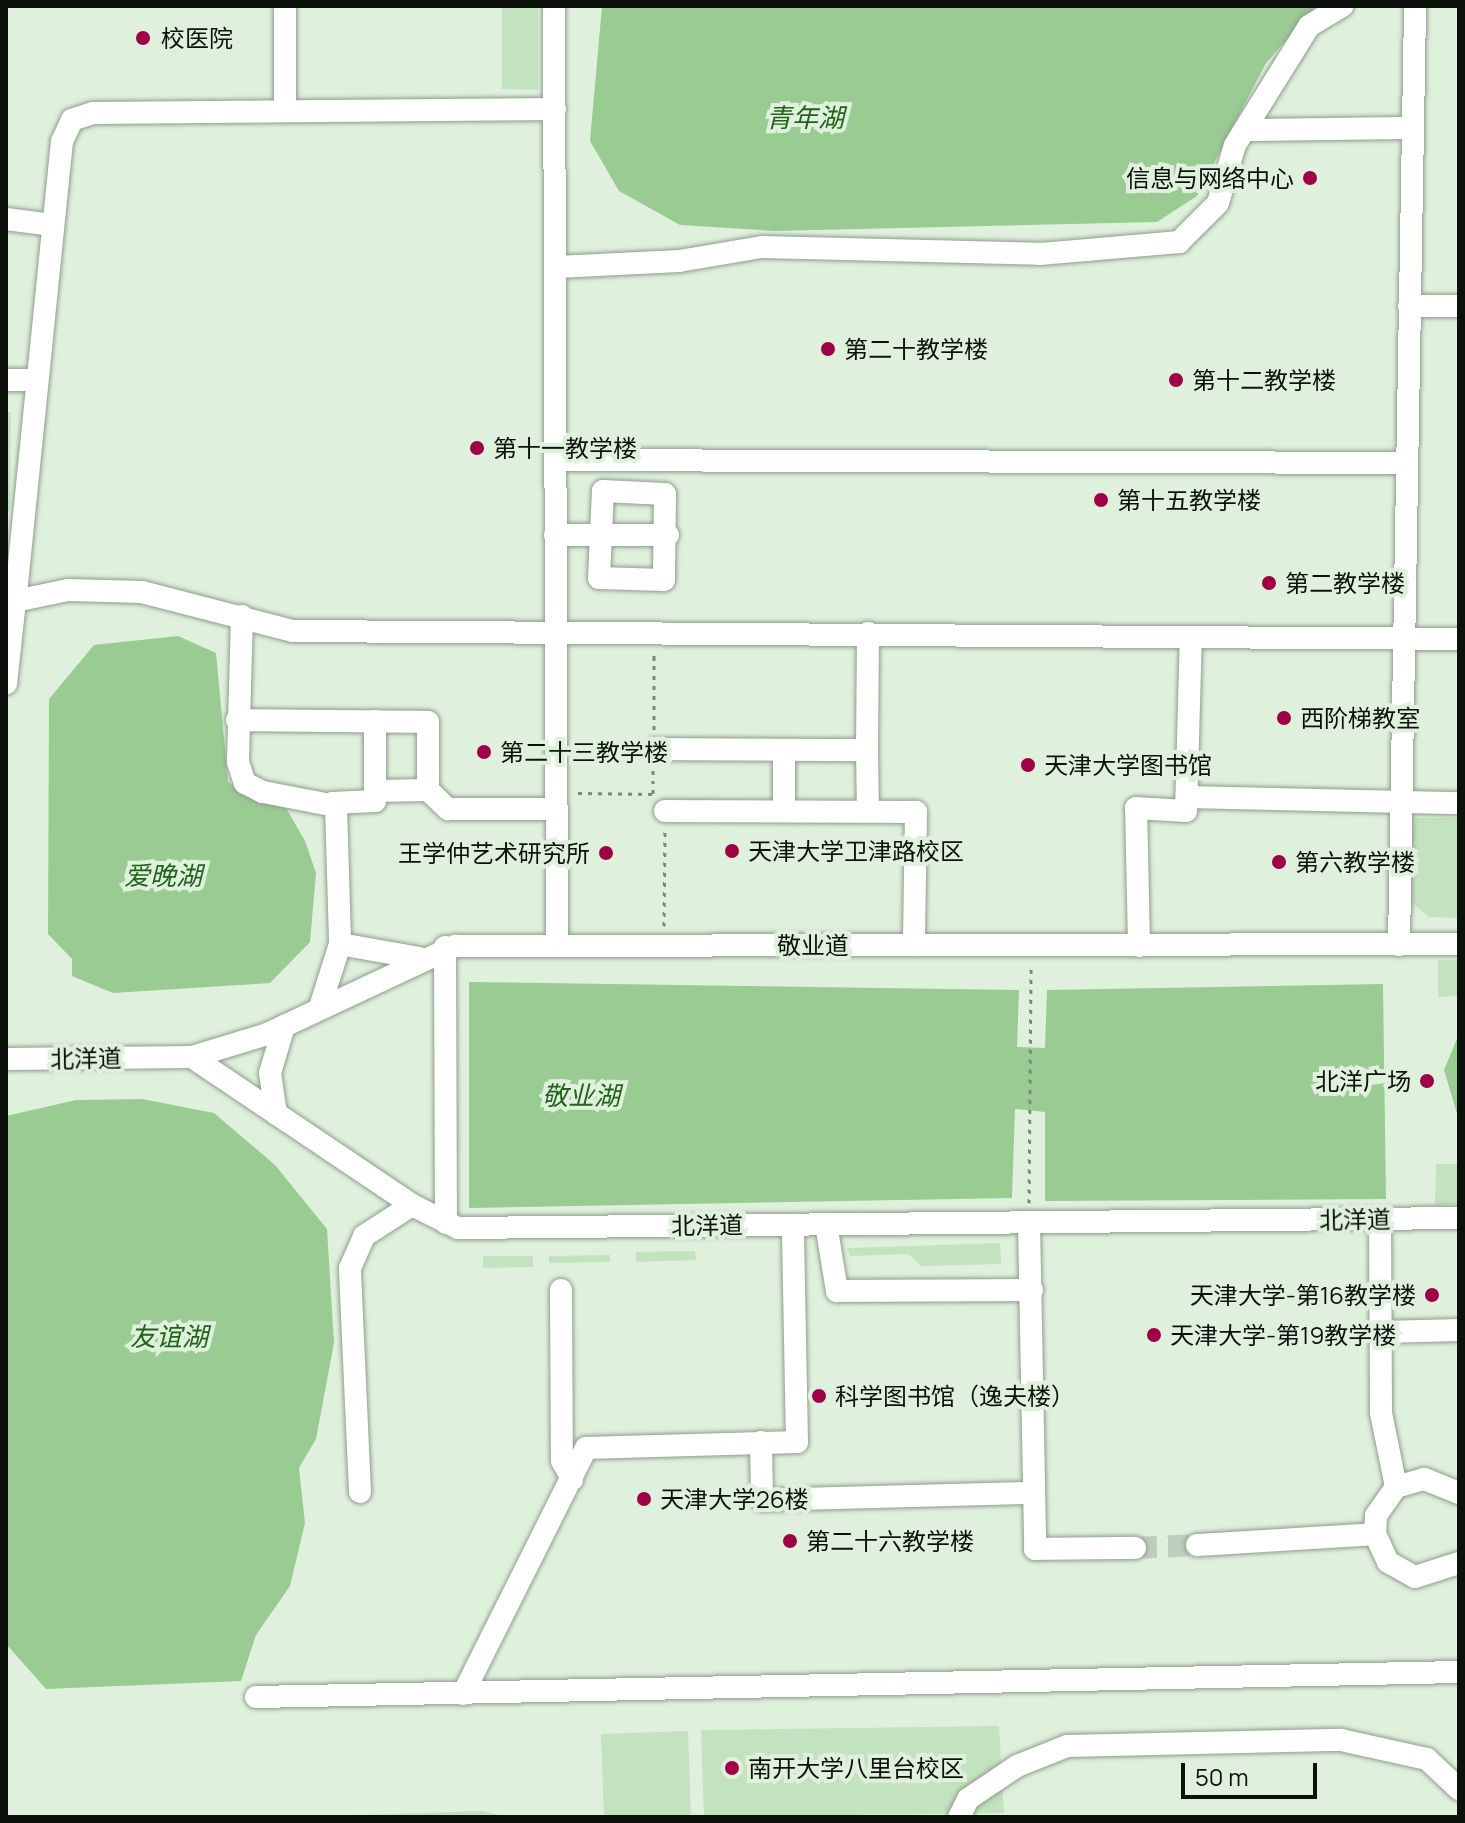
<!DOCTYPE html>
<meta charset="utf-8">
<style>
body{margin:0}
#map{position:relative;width:1465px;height:1823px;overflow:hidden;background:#dff1dd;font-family:Manrope,"Noto Sans SC",sans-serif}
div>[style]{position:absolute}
.green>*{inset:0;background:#c3e2bf}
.water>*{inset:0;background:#99cb93}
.pier>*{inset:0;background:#dff1dd}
.minor-tunnel>*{height:22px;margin-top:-11px;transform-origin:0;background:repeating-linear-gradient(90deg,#bfcfbe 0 22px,transparent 0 33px)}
.path>*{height:3px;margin-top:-1.5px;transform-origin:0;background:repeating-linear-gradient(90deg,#7c887b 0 4px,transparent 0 10px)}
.roads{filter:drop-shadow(0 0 2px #8d9e8b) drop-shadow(0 0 2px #8d9e8b)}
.minor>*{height:22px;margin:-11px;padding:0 11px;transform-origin:11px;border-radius:11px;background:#fff}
.dots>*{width:22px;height:22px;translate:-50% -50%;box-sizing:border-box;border:4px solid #dff1dd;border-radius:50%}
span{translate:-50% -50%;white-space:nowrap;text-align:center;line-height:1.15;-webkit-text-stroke:8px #dff1dd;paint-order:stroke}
.poi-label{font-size:24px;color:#0c110b}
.left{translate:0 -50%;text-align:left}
.right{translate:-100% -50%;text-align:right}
.street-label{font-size:24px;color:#0c110b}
.water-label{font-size:26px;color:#22631b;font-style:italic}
.frame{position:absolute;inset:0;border:8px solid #0c110b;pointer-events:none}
.scale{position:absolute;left:1181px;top:1763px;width:136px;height:36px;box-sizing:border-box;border:4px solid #0c110b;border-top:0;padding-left:10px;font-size:24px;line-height:28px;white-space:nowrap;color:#0c110b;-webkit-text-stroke:6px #dff1dd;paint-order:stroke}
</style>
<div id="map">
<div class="green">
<div style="clip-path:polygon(502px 6px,538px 6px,538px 90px,502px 89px)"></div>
<div style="clip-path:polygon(6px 412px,11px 412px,10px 511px,6px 511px)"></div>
<div style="clip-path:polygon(1411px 818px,1459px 818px,1459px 918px,1429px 917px,1410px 901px)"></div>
<div style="clip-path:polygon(1438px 960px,1459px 960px,1459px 996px,1438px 997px)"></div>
<div style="clip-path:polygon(1436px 1164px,1459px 1164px,1459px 1204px,1435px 1205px)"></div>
<div style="clip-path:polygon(1000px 1243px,1001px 1264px,921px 1266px,908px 1254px,850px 1256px,847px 1248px)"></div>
<div style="clip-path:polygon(695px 1251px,696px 1260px,636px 1262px,636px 1252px)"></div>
<div style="clip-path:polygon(610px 1255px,610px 1262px,549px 1263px,549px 1256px)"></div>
<div style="clip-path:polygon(483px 1256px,533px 1256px,533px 1267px,483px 1268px)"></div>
<div style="clip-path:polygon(999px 1726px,1004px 1813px,704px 1817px,701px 1730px)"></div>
<div style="clip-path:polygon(688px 1731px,691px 1817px,604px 1817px,601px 1734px)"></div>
<div style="clip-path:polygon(483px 1811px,507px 1817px,296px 1817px)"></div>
</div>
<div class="water">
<div style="clip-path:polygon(602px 6px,1316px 6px,1266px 63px,1197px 196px,1157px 222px,774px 231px,680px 225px,619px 191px,590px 141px)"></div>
<div style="clip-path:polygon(178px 636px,216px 653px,228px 781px,241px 794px,282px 801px,305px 841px,316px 873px,310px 942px,270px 983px,113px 993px,72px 976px,72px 959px,48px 934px,49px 699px,94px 645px)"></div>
<div style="clip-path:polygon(469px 982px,1019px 990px,1017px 1047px,1045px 1048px,1047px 990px,1383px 984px,1386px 1199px,1045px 1201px,1045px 1112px,1015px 1109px,1012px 1198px,469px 1208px)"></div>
<div style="clip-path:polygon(1459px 1034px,1459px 1120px,1444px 1070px)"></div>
<div style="clip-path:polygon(142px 1099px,214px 1113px,275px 1165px,327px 1229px,334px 1343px,316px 1439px,299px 1468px,305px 1523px,290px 1586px,256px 1635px,241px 1681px,46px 1689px,6px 1644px,6px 1116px,76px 1100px)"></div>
</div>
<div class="pier">
<div style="clip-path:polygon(1322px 1067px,1384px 1074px,1385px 1083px,1322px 1092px)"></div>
</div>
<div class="minor-tunnel">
<div style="left:1135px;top:1548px;width:62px;rotate:-2.8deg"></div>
</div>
<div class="path">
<div style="left:654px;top:730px;width:77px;rotate:-90deg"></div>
<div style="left:578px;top:793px;width:75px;rotate:0.8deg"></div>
<div style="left:653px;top:794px;width:25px;rotate:-90deg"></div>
<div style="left:664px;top:926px;width:96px;rotate:-89.4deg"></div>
<div style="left:1029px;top:1203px;width:237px;rotate:-89.5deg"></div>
</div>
<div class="roads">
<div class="minor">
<div style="left:554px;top:6px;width:940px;rotate:89.82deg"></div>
<div style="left:555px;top:109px;width:462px;rotate:179.5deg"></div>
<div style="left:93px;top:113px;width:22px;rotate:162deg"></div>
<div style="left:72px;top:120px;width:23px;rotate:115deg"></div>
<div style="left:62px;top:141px;width:462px;rotate:95.8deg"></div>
<div style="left:15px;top:601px;width:54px;rotate:-11.7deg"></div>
<div style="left:68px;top:590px;width:74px;rotate:1.5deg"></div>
<div style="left:142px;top:592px;width:156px;rotate:14.5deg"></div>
<div style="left:293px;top:631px;width:1166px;rotate:0.39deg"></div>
<div style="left:285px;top:111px;width:105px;rotate:-90deg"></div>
<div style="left:1245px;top:130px;width:168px;rotate:-0.7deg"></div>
<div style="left:6px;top:219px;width:47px;rotate:7.3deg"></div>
<div style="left:557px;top:267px;width:122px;rotate:-2.8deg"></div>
<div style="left:679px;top:261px;width:84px;rotate:-9.6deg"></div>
<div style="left:762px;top:247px;width:278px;rotate:1.4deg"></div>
<div style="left:1040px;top:254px;width:140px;rotate:-4.9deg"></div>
<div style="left:1179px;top:242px;width:55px;rotate:-45deg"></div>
<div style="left:1218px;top:203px;width:60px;rotate:-73.7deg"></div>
<div style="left:1235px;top:145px;width:140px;rotate:-58.1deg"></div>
<div style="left:1309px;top:26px;width:39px;rotate:-31deg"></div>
<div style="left:1409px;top:306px;width:50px"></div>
<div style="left:6px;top:380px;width:29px"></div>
<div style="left:556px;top:460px;width:851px;rotate:0.2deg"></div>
<div style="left:603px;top:491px;width:62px;rotate:2.8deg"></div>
<div style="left:665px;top:494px;width:86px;rotate:90.7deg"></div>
<div style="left:664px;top:580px;width:65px;rotate:-178.2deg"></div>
<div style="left:599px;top:578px;width:87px;rotate:-87.4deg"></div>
<div style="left:555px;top:535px;width:113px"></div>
<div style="left:6px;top:601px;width:9px"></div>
<div style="left:15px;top:601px;width:83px;rotate:96.2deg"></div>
<div style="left:242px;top:616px;width:146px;rotate:91.6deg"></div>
<div style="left:238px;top:762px;width:22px;rotate:72deg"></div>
<div style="left:245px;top:783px;width:20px;rotate:27deg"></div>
<div style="left:263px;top:792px;width:74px;rotate:10.9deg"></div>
<div style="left:336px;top:806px;width:138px;rotate:88.3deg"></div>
<div style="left:237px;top:720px;width:191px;rotate:0.6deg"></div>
<div style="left:428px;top:722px;width:68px;rotate:90deg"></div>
<div style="left:654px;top:749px;width:213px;rotate:0.3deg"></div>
<div style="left:867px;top:750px;width:117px;rotate:-89.5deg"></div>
<div style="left:867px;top:750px;width:61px;rotate:89.1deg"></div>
<div style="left:375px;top:791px;width:53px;rotate:-1.1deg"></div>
<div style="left:428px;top:790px;width:28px;rotate:44deg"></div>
<div style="left:448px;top:809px;width:108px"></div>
<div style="left:1187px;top:797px;width:272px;rotate:1.3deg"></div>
<div style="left:332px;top:803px;width:43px;rotate:-2.7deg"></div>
<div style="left:375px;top:801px;width:80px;rotate:-90deg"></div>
<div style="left:665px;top:811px;width:251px;rotate:0.2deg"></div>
<div style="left:916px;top:812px;width:133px;rotate:90.9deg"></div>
<div style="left:784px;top:811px;width:61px;rotate:-90deg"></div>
<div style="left:1399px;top:945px;width:939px;rotate:-89.02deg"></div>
<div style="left:1139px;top:946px;width:138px;rotate:-91.2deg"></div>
<div style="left:1136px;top:808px;width:50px;rotate:3.4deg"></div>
<div style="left:1186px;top:811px;width:174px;rotate:-88.4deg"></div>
<div style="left:445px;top:947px;width:276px;rotate:89.8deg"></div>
<div style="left:320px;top:1007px;width:66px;rotate:-72.4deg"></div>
<div style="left:340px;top:944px;width:80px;rotate:10deg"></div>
<div style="left:192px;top:1057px;width:78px;rotate:-17deg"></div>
<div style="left:267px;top:1034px;width:208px;rotate:-25.1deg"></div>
<div style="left:455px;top:946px;width:1004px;rotate:-0.11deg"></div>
<div style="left:6px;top:1059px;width:186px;rotate:-0.6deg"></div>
<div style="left:192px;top:1057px;width:265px;rotate:33.9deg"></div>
<div style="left:412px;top:1205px;width:51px;rotate:26.6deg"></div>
<div style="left:458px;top:1228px;width:1001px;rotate:-0.57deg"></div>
<div style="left:276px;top:1114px;width:41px;rotate:-98.3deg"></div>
<div style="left:270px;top:1073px;width:49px;rotate:-73.4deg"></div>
<div style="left:1380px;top:1219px;width:194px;rotate:89.7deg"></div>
<div style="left:1381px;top:1413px;width:76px;rotate:78.5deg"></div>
<div style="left:1029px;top:1223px;width:326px;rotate:88.9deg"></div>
<div style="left:1035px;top:1549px;width:100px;rotate:-0.6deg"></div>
<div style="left:826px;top:1224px;width:68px;rotate:80.7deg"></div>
<div style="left:837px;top:1291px;width:195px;rotate:-0.3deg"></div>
<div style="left:561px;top:1290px;width:171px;rotate:89.7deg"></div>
<div style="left:562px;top:1461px;width:21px;rotate:61deg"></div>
<div style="left:1383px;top:1332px;width:76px;rotate:-1.5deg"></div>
<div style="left:761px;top:1442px;width:58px;rotate:89deg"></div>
<div style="left:762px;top:1500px;width:271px;rotate:-1.5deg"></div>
<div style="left:360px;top:1492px;width:224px;rotate:-92.6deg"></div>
<div style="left:350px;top:1268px;width:35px;rotate:-66deg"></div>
<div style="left:364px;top:1236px;width:57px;rotate:-32.9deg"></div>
<div style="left:1459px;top:1493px;width:38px;rotate:-158deg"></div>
<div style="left:1424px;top:1479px;width:29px;rotate:164deg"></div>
<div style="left:1396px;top:1487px;width:35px;rotate:125deg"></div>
<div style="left:1376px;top:1516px;width:18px;rotate:93deg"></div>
<div style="left:1375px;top:1534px;width:31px;rotate:65deg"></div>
<div style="left:1388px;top:1562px;width:31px;rotate:29deg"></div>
<div style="left:1415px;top:1577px;width:46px;rotate:-17.7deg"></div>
<div style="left:1197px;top:1545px;width:178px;rotate:-3.5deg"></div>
<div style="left:463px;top:1694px;width:275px;rotate:-63.4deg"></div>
<div style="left:586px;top:1448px;width:211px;rotate:-1.6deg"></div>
<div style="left:797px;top:1442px;width:217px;rotate:-91.1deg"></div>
<div style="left:256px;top:1697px;width:1203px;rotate:-1.19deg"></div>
<div style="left:959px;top:1817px;width:20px;rotate:-63deg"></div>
<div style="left:968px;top:1799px;width:59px;rotate:-34deg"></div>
<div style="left:1017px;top:1766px;width:54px;rotate:-21.8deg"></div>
<div style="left:1067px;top:1746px;width:274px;rotate:-1.3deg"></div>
<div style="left:1341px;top:1740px;width:88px;rotate:12.5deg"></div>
<div style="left:1427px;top:1759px;width:44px;rotate:43.2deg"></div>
</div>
</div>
<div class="dots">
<div style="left:143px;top:38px;background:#9e0146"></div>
<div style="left:1310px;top:178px;background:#9e0146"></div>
<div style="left:828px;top:349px;background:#9e0146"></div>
<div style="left:1176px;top:380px;background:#9e0146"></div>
<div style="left:477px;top:448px;background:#9e0146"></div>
<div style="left:1101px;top:500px;background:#9e0146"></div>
<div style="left:1269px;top:583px;background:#9e0146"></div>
<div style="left:1284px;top:718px;background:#9e0146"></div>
<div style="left:484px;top:752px;background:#9e0146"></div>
<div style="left:1028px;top:765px;background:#9e0146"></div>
<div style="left:732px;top:851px;background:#9e0146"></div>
<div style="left:606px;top:853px;background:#9e0146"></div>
<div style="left:1279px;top:862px;background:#9e0146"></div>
<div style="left:1427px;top:1081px;background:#9e0146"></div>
<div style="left:1432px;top:1295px;background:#9e0146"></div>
<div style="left:1154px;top:1335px;background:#9e0146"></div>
<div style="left:819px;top:1396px;background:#9e0146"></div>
<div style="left:644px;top:1499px;background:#9e0146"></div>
<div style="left:790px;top:1541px;background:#9e0146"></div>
<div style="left:732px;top:1768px;background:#9e0146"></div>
</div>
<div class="poi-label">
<span class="left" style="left:161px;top:38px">校医院</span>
<span class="right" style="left:1294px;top:178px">信息与网络中心</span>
<span class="left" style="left:844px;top:349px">第二十教学楼</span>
<span class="left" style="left:1192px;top:380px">第十二教学楼</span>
<span class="left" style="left:493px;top:448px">第十一教学楼</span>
<span class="left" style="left:1117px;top:500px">第十五教学楼</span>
<span class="left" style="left:1285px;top:583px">第二教学楼</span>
<span class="left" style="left:1300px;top:718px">西阶梯教室</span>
<span class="left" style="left:500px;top:752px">第二十三教学楼</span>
<span class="left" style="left:1044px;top:765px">天津大学图书馆</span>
<span class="left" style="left:748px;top:851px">天津大学卫津路校区</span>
<span class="right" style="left:590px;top:853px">王学仲艺术研究所</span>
<span class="left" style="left:1295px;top:862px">第六教学楼</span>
<span class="right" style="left:1411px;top:1081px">北洋广场</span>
<span class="right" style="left:1416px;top:1295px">天津大学-第16教学楼</span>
<span class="left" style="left:1170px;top:1335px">天津大学-第19教学楼</span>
<span class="left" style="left:835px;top:1396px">科学图书馆（逸夫楼）</span>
<span class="left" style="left:660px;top:1499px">天津大学26楼</span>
<span class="left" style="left:806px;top:1541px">第二十六教学楼</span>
<span class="left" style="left:748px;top:1768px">南开大学八里台校区</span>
</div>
<div class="street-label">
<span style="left:813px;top:945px">敬业道</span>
<span style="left:86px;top:1058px;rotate:-1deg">北洋道</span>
<span style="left:1355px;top:1219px;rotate:-1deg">北洋道</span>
<span style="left:707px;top:1225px;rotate:-1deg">北洋道</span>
</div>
<div class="water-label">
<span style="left:805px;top:118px">青年湖</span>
<span style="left:163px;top:876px">爱晚湖</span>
<span style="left:581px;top:1096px">敬业湖</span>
<span style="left:169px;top:1337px">友谊湖</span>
</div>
<div class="frame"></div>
<div class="scale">50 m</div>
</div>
